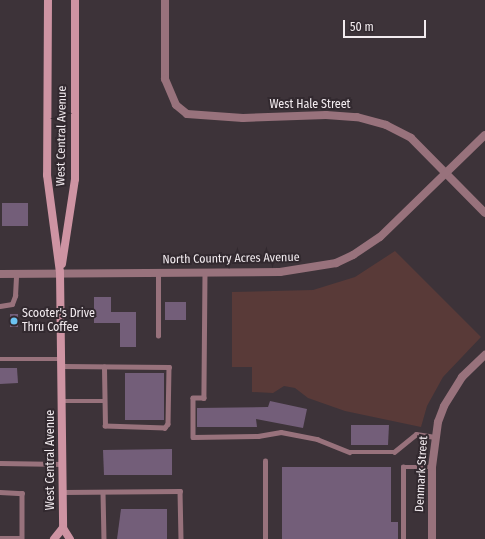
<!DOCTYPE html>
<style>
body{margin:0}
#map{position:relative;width:485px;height:539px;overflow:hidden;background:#3d3339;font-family:"Fira Sans Condensed",sans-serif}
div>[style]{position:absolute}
.green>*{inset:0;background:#593a38}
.building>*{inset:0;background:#735e79}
.lane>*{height:4.5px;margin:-2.25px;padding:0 2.25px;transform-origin:2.25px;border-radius:2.25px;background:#98727c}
.street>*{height:8px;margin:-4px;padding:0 4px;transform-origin:4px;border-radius:4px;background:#98727c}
.secondary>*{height:8px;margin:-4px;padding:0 4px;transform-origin:4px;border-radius:4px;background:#ce94a3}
.dots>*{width:11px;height:11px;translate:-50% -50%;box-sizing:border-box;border:2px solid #32292f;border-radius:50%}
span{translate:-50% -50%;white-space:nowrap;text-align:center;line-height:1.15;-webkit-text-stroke:4px #32292f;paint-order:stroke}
.street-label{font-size:12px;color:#f2ebef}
.poi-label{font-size:12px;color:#f2ebef}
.left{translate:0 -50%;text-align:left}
.scale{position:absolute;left:343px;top:20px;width:83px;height:18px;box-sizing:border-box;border:2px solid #f2ebef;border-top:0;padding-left:5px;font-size:12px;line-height:14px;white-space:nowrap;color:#f2ebef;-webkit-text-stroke:3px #32292f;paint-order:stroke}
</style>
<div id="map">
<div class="green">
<div style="clip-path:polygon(395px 251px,481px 337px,443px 377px,427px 406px,421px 427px,345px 411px,308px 398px,295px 388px,284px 386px,273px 393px,252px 392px,252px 367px,232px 367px,232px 292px,313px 290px,355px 277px)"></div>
</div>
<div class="building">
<div style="clip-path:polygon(2px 203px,28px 203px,28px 226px,2px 226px)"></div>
<div style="clip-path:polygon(94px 297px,111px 297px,111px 312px,136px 312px,136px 347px,120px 347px,120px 323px,94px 323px)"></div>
<div style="clip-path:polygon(165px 302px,186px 302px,186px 320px,165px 320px)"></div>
<div style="clip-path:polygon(10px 314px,18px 314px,18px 327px,10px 327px)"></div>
<div style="clip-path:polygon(0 368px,17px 368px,18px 383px,0 384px)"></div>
<div style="clip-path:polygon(125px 373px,164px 373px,164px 420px,125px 420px)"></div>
<div style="clip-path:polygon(270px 401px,307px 409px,303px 428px,256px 419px,257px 427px,197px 427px,197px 408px,268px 407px)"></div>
<div style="clip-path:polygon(351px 425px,389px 425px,388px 445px,351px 445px)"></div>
<div style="clip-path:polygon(172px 449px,172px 475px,104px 475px,103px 450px)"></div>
<div style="clip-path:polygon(282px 467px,391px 467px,391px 522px,398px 522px,398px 539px,282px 539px)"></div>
<div style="clip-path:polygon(121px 509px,167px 509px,167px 539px,117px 539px)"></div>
</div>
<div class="lane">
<div style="left:205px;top:273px;width:125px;rotate:90.5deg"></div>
<div style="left:204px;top:398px;width:11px;rotate:180deg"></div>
<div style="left:193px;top:398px;width:39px;rotate:90deg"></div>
<div style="left:193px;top:437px;width:65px;rotate:-0.9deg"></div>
<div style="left:258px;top:436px;width:23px;rotate:-10deg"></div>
<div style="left:281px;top:432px;width:37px;rotate:11deg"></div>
<div style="left:317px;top:439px;width:35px;rotate:22deg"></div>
<div style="left:350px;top:452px;width:44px"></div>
<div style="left:394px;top:452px;width:28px;rotate:-39deg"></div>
<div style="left:416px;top:434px;width:19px;rotate:9deg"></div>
<div style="left:0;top:306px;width:12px;rotate:-9deg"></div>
<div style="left:12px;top:304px;width:9px;rotate:-69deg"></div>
<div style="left:15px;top:296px;width:22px;rotate:-87deg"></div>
<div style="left:158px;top:336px;width:63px;rotate:-90deg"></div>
<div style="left:0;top:359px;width:62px"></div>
<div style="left:63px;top:366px;width:106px;rotate:0.5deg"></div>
<div style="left:169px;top:367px;width:57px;rotate:91deg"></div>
<div style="left:168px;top:424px;width:5px;rotate:127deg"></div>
<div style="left:165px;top:428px;width:60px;rotate:-178.1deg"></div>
<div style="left:105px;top:426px;width:59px;rotate:-91deg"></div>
<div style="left:63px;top:401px;width:41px"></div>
<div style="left:0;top:463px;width:63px;rotate:0.9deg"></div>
<div style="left:0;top:492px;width:22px;rotate:3deg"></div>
<div style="left:22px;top:493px;width:46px;rotate:90deg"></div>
<div style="left:63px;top:492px;width:117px;rotate:-0.5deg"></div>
<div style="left:180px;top:491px;width:48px;rotate:88.8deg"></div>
<div style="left:103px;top:492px;width:47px;rotate:88.8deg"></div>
<div style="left:0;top:538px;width:22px"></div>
<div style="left:265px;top:539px;width:78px;rotate:-90deg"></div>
<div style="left:403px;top:539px;width:72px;rotate:-90deg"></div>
<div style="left:403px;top:467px;width:29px"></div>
</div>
<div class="street">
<div style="left:165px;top:0;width:79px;rotate:90deg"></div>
<div style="left:165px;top:79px;width:28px;rotate:67deg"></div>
<div style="left:176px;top:105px;width:14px;rotate:39deg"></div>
<div style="left:187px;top:114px;width:56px;rotate:4.1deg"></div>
<div style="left:243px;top:118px;width:83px;rotate:-2.1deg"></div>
<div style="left:326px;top:115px;width:31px;rotate:4deg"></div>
<div style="left:357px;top:117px;width:30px;rotate:15deg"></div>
<div style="left:386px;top:125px;width:28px;rotate:27deg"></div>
<div style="left:411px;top:138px;width:105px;rotate:45.4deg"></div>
<div style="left:0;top:274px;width:280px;rotate:-0.4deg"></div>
<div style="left:280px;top:272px;width:57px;rotate:-9.1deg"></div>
<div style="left:336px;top:263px;width:19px;rotate:-25deg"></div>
<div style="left:353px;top:255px;width:32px;rotate:-34deg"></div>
<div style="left:380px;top:237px;width:146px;rotate:-44.2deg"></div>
<div style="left:432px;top:539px;width:72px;rotate:-90deg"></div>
<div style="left:432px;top:467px;width:45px;rotate:-82.4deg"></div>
<div style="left:438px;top:422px;width:17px;rotate:-69deg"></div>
<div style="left:444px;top:406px;width:34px;rotate:-58deg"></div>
<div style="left:462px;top:377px;width:32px;rotate:-44deg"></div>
</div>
<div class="secondary">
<div style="left:48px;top:0;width:175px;rotate:90.3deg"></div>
<div style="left:47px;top:175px;width:98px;rotate:82.4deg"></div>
<div style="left:60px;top:272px;width:256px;rotate:89.3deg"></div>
<div style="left:63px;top:528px;width:13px;rotate:58deg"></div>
<div style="left:62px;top:264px;width:86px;rotate:-81.3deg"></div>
<div style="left:75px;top:179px;width:179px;rotate:-90deg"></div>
<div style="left:54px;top:539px;width:14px;rotate:-51deg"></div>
</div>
<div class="dots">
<div style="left:14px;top:321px;background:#6cc3f2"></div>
</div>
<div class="street-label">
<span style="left:310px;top:105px">West Hale Street</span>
<span style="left:62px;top:136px;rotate:-89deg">West Central Avenue</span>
<span style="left:231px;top:259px;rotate:-1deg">North Country Acres Avenue</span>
<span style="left:51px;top:460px;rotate:-90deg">West Central Avenue</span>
<span style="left:422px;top:474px;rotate:-87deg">Denmark Street</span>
</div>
<div class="poi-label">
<span class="left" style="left:22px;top:321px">Scooter's Drive<br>Thru Coffee</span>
</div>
<div class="scale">50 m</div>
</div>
